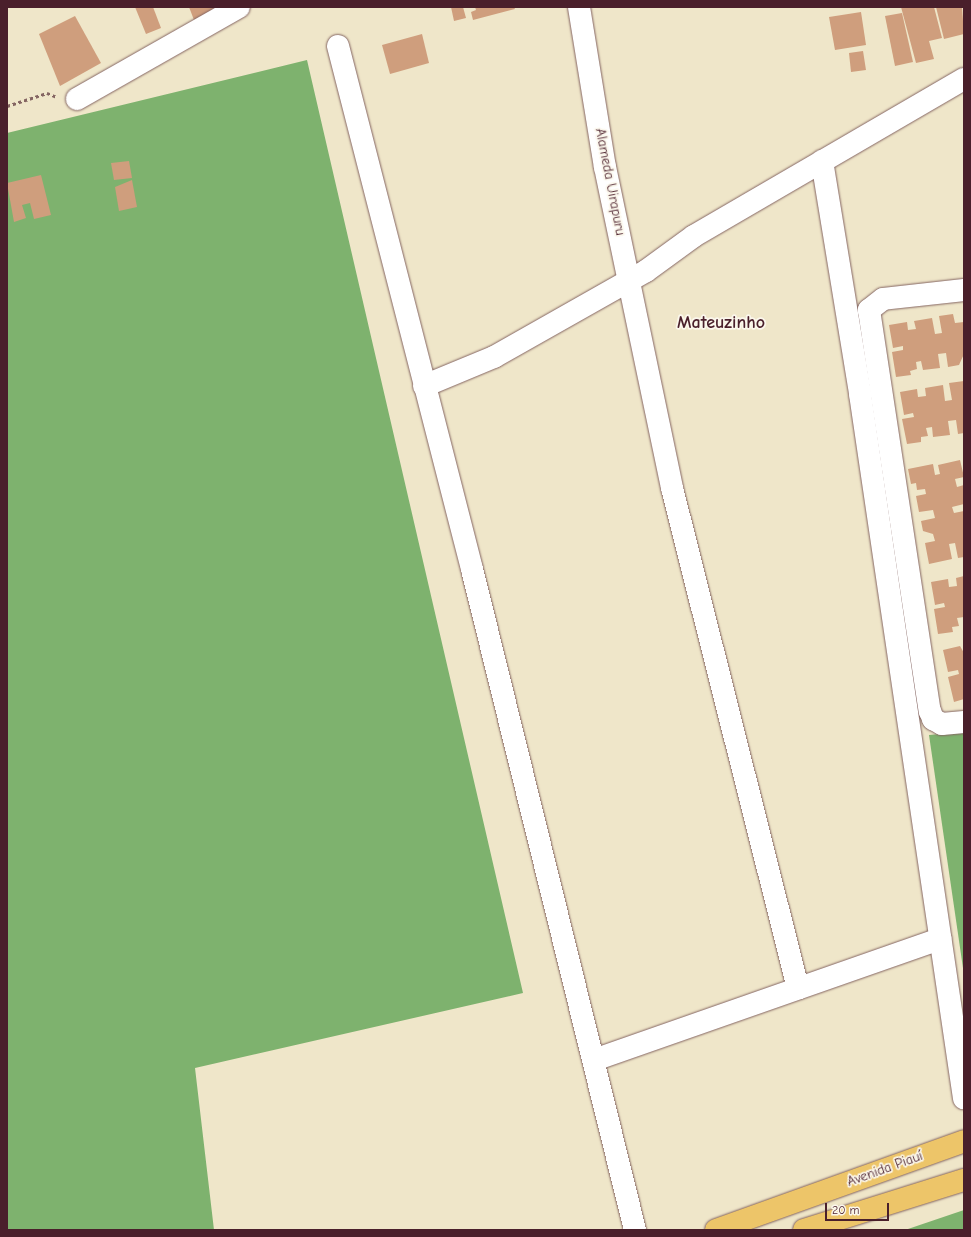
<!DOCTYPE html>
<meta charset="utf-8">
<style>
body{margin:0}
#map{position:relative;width:971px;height:1237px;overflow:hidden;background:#efe6c9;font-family:"Comic Neue",sans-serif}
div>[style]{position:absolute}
.forest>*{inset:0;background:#7eb26e}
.building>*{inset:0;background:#cf9e7d}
.path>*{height:2.5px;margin-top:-1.25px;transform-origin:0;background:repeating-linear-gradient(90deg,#846562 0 3px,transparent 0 6px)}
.roads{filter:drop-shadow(0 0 1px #846562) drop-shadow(0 0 1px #846562)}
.minor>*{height:22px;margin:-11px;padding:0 11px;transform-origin:11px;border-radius:11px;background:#fff}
.primary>*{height:22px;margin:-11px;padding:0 11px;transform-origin:11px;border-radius:11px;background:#edc569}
span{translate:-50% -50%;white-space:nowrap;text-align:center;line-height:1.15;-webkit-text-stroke:3.5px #fbf7ec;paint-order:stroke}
.street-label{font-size:14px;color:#4a1f2b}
.district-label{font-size:18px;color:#4a1f2b;font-weight:700}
.frame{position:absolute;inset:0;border:8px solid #4a1f2b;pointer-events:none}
.scale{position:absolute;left:825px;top:1203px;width:64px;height:18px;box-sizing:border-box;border:2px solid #4a1f2b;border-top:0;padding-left:5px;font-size:12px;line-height:14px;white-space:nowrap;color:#4a1f2b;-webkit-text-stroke:3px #fbf7ec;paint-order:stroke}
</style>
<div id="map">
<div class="forest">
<div style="clip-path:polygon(307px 60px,523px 993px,195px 1068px,214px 1230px,7px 1230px,7px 133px)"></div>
<div style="clip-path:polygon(964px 732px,964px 975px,929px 735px)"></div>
<div style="clip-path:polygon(964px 1210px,964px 1230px,905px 1230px)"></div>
</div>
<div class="building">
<div style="clip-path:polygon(135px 7px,153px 7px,161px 28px,146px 34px)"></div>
<div style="clip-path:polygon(189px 7px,223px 7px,194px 20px)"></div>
<div style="clip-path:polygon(451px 7px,463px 7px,466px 18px,454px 21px)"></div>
<div style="clip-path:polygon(475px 7px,514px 7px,515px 9px,473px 20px,471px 12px,476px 10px)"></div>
<div style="clip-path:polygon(901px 7px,934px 7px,942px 38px,929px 41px,934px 59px,916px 63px)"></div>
<div style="clip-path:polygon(936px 7px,962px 7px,964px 34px,944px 39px)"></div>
<div style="clip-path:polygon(861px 12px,866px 45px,835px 50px,829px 17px)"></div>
<div style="clip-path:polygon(902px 13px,913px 62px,895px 66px,885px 16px)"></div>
<div style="clip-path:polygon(75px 16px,101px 63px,60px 86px,39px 34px)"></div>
<div style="clip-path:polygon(422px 34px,429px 63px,390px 74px,382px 45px)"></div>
<div style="clip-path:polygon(863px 51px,866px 70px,851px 72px,849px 53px)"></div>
<div style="clip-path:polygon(129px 161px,132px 178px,114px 180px,111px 163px)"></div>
<div style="clip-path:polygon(41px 175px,51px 215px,34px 219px,30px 203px,22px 205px,26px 218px,14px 222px,7px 183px)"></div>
<div style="clip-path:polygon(132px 180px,137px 207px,119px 211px,115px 187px)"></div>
<div style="clip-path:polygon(953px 314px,955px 323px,964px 322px,964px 354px,959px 365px,948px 367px,946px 353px,938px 354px,940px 368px,923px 370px,921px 361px,916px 362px,917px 369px,910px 371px,911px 375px,896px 377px,892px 352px,903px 350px,903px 346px,893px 348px,889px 325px,907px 322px,908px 330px,916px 329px,914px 321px,932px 318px,935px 334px,942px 333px,939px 316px)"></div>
<div style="clip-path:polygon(964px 381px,964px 433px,958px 434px,956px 420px,948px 421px,950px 435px,933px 437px,932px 427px,926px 428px,928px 436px,921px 437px,921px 442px,907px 444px,902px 419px,914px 417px,913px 413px,904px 415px,900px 392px,917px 389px,918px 397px,926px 396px,925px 388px,943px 385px,945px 401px,952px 400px,949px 383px)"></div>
<div style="clip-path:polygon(960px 460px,964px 477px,955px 479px,957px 487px,964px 485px,964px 504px,952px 507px,954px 513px,964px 511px,964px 557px,958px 558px,955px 543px,949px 544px,952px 559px,929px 564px,925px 543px,935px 541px,933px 534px,923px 531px,921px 521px,935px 518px,933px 510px,919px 512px,916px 496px,926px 494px,925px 489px,917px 490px,916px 483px,911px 484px,908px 469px,933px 464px,935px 475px,940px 474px,938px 465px)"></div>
<div style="clip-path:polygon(964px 576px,964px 617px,957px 618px,959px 626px,952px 627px,953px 632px,938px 634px,934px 609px,945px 607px,944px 603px,935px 605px,931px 582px,948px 579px,949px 587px,957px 586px,956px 578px)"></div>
<div style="clip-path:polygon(960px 646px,964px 653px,964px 699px,954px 702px,948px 677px,959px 674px,958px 670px,948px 672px,943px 650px)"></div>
</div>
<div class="path">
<div style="left:7px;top:106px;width:42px;rotate:-18deg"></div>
<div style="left:47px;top:93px;width:11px;rotate:22deg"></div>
</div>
<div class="roads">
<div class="minor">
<div style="left:579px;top:7px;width:162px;rotate:80.8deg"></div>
<div style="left:605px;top:167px;width:328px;rotate:78.2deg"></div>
<div style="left:672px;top:488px;width:516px;rotate:75.86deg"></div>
<div style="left:338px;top:46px;width:540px;rotate:75.63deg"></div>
<div style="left:472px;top:569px;width:681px;rotate:76.15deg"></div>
<div style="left:77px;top:99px;width:186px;rotate:-29.6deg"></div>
<div style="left:822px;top:161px;width:236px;rotate:80.7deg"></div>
<div style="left:860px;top:394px;width:712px;rotate:81.6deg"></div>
<div style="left:964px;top:290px;width:81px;rotate:173.7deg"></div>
<div style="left:883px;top:299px;width:18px;rotate:142deg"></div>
<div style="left:869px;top:310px;width:406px;rotate:81.4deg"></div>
<div style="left:930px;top:711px;width:9px;rotate:69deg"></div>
<div style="left:933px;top:719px;width:10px;rotate:29deg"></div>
<div style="left:942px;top:724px;width:22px;rotate:-5deg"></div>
<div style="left:424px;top:386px;width:76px;rotate:-22.5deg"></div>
<div style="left:494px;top:357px;width:175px;rotate:-29.5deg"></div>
<div style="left:646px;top:271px;width:59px;rotate:-36.1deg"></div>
<div style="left:694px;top:236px;width:312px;rotate:-30.2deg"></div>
<div style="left:594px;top:1060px;width:367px;rotate:-19.3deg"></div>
</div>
<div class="primary">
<div style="left:716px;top:1230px;width:263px;rotate:-19.7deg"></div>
<div style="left:804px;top:1230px;width:168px;rotate:-17.4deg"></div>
</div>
</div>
<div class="street-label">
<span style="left:610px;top:182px;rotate:79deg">Alameda Uirapuru</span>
<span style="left:885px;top:1169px;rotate:-20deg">Avenida Piauí</span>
</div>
<div class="district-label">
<span style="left:721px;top:323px">Mateuzinho</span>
</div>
<div class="frame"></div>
<div class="scale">20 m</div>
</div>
